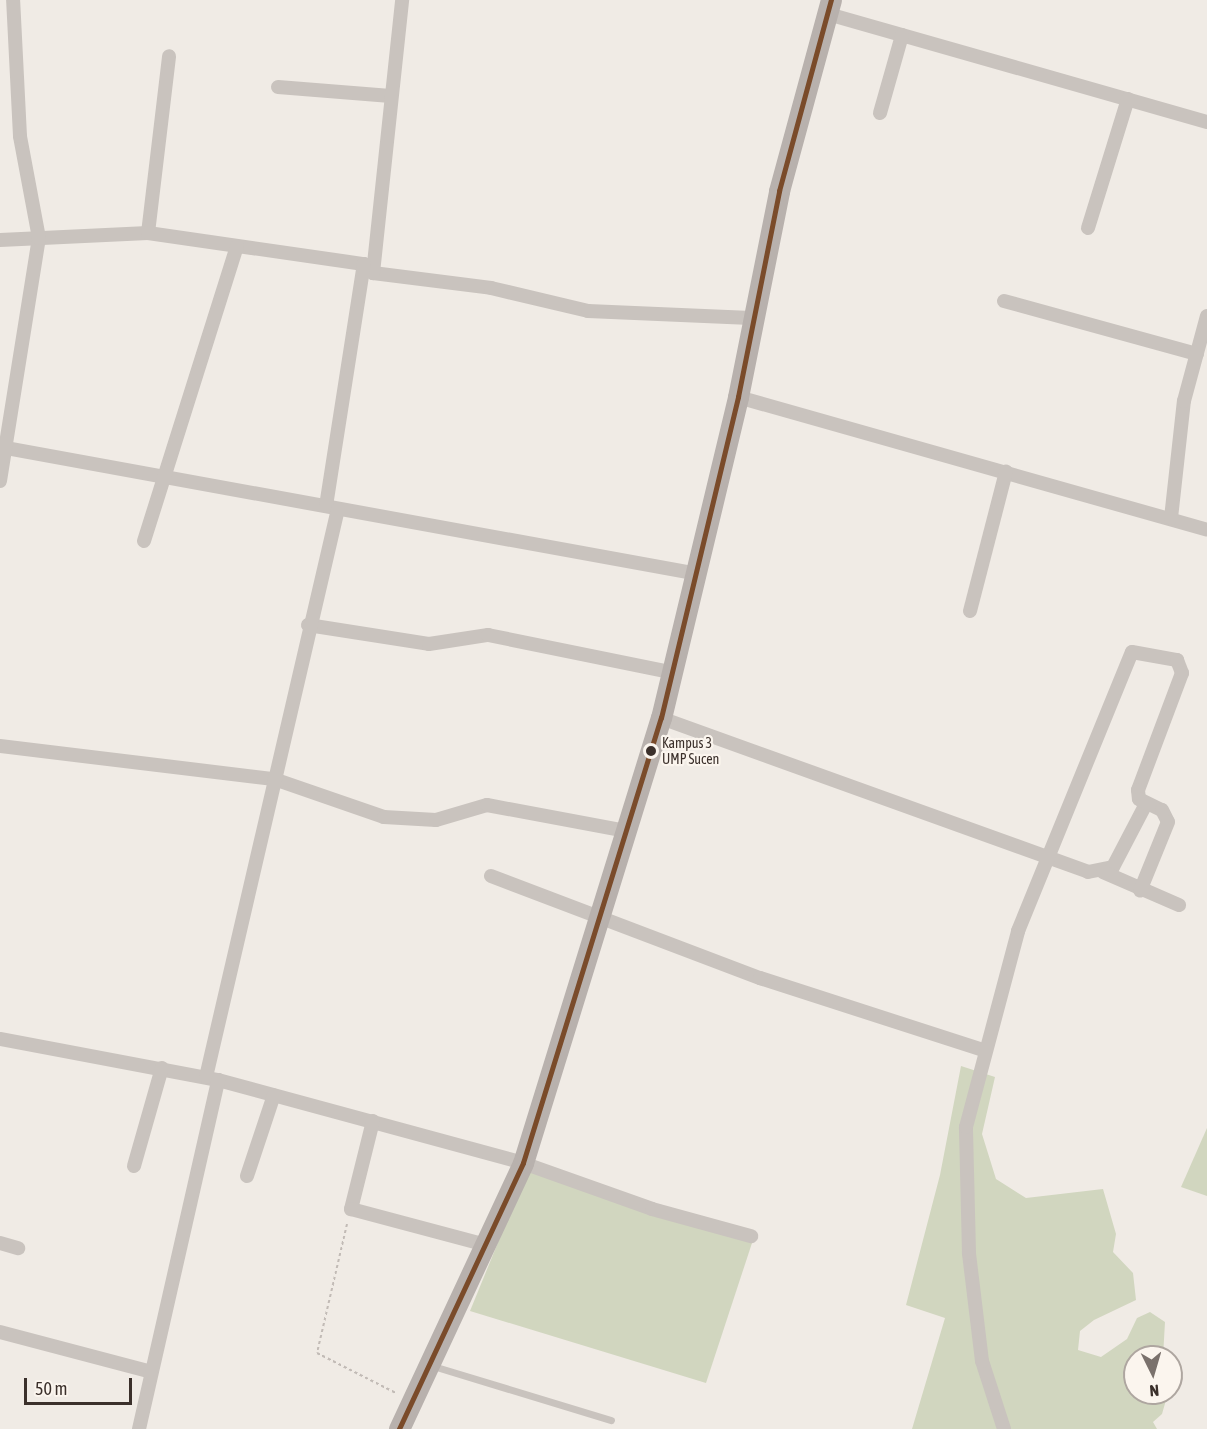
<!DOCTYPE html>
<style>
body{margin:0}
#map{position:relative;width:1207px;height:1429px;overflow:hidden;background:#f0ebe5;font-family:"Asap Condensed",sans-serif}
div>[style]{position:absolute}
.green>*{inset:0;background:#d1d6bf}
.path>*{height:2px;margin-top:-1px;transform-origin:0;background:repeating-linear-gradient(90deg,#c2bbb6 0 3px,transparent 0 6px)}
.lane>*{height:7px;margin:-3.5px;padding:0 3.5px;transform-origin:3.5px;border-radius:3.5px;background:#c9c3be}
.street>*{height:14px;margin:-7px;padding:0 7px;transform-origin:7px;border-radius:7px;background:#c9c3be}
.primary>*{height:21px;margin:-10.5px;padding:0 10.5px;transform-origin:10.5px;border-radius:10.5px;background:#b8b1ad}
.bus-1>*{height:4.5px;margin:-2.25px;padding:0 2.25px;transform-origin:2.25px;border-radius:2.25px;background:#7a4b2a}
.dots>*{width:16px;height:16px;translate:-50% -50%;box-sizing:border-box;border:3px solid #fbf5ee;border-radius:50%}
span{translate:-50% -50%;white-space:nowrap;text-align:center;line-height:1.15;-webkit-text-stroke:4.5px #fbf5ee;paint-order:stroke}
.bus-label{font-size:14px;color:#3b302b}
.left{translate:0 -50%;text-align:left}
.north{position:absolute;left:1123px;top:1345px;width:60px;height:60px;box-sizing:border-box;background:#fbf5ee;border:2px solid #aea6a0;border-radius:50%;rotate:175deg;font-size:16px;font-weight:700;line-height:24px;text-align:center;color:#3b302b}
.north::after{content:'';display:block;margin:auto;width:21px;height:27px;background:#7a716c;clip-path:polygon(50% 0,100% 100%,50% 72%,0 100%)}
.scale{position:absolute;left:24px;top:1378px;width:108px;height:27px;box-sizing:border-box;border:3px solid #3b302b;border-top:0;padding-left:8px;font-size:18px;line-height:21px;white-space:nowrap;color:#3b302b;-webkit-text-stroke:4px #fbf5ee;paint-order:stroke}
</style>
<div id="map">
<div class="green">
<div style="clip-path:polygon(961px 1066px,995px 1077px,982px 1134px,996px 1179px,1026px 1198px,1103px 1189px,1116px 1234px,1113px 1252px,1133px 1273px,1136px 1300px,1094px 1320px,1080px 1331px,1078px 1350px,1101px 1357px,1127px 1339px,1137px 1318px,1150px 1312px,1165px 1322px,1163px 1357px,1135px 1357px,1135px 1393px,1168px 1393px,1162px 1414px,1153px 1422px,1157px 1429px,912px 1429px,945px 1318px,906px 1305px,940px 1175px)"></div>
<div style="clip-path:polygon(1207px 1128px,1207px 1196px,1181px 1187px)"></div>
<div style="clip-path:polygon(528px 1169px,752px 1243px,706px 1383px,470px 1311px)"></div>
</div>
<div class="path">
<div style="left:347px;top:1224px;width:132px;rotate:103.1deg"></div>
<div style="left:317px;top:1353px;width:89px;rotate:26.9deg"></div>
</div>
<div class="lane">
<div style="left:433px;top:1366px;width:186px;rotate:16.9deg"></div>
</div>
<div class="street">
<div style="left:828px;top:14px;width:394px;rotate:15.9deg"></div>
<div style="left:278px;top:87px;width:113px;rotate:4.6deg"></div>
<div style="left:880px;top:113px;width:81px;rotate:-74.2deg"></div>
<div style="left:1088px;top:228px;width:135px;rotate:-72.8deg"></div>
<div style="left:148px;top:233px;width:178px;rotate:-83.2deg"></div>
<div style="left:0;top:240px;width:148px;rotate:-2.7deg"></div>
<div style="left:148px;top:233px;width:218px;rotate:8.2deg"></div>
<div style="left:364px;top:264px;width:13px;rotate:45deg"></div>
<div style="left:373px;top:273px;width:119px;rotate:7.2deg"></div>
<div style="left:491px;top:288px;width:100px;rotate:13.3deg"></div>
<div style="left:588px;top:311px;width:163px;rotate:2.5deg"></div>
<div style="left:373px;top:273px;width:275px;rotate:-83.9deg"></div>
<div style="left:1004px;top:301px;width:200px;rotate:15.4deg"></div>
<div style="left:738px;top:397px;width:487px;rotate:15.8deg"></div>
<div style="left:0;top:447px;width:709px;rotate:10.31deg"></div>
<div style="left:0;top:481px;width:246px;rotate:-80.9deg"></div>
<div style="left:39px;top:238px;width:104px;rotate:-100.6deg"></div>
<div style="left:20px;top:136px;width:136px;rotate:-92.9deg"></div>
<div style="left:326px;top:506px;width:245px;rotate:-81.1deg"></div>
<div style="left:1171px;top:518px;width:118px;rotate:-83.7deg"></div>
<div style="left:1184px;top:401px;width:88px;rotate:-74.9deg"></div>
<div style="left:144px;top:541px;width:309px;rotate:-72.5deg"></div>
<div style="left:970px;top:611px;width:144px;rotate:-75.5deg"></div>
<div style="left:308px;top:625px;width:122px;rotate:8.9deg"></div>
<div style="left:429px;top:644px;width:60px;rotate:-8.7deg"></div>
<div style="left:488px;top:635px;width:190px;rotate:11.5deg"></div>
<div style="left:661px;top:718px;width:454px;rotate:19.8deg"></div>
<div style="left:1088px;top:872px;width:25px;rotate:-11deg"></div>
<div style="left:1113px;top:867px;width:71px;rotate:-62.4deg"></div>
<div style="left:0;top:746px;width:276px;rotate:6.9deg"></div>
<div style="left:274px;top:779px;width:116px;rotate:19.1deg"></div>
<div style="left:384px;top:817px;width:52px;rotate:3.3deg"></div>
<div style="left:436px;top:820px;width:53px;rotate:-16.4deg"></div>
<div style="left:487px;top:805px;width:141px;rotate:10.6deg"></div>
<div style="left:1103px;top:872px;width:83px;rotate:23.5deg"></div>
<div style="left:491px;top:876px;width:288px;rotate:20.8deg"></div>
<div style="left:760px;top:978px;width:234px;rotate:17.9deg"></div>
<div style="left:0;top:1039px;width:222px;rotate:10.7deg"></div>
<div style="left:218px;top:1080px;width:316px;rotate:15.2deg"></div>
<div style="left:523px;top:1163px;width:137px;rotate:19.6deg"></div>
<div style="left:652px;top:1209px;width:103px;rotate:15.3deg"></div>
<div style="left:206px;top:1077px;width:583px;rotate:-76.92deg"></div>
<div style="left:373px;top:1121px;width:91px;rotate:104deg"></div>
<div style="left:351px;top:1209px;width:137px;rotate:14.9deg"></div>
<div style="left:134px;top:1166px;width:102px;rotate:-74.1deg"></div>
<div style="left:247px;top:1176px;width:85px;rotate:-71.6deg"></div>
<div style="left:0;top:1243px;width:19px;rotate:16deg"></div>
<div style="left:0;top:1332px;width:156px;rotate:14.8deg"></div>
<div style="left:139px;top:1429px;width:358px;rotate:-77.2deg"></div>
<div style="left:1004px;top:1429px;width:71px;rotate:-107.9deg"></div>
<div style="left:982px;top:1361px;width:109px;rotate:-96.9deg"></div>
<div style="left:969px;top:1253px;width:126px;rotate:-91.4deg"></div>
<div style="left:966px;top:1127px;width:203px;rotate:-75.1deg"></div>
<div style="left:1018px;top:931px;width:301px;rotate:-67.8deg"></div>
<div style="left:1132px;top:652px;width:46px;rotate:10.1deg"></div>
<div style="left:1177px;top:660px;width:14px;rotate:69deg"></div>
<div style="left:1182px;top:673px;width:125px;rotate:110.6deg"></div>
<div style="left:1138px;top:790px;width:9px;rotate:84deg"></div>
<div style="left:1139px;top:799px;width:25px;rotate:26deg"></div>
<div style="left:1162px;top:810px;width:13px;rotate:63deg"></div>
<div style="left:1168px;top:822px;width:74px;rotate:112.1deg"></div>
</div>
<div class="primary">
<div style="left:399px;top:1429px;width:293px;rotate:-65deg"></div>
<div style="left:523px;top:1163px;width:466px;rotate:-72.8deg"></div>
<div style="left:661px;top:718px;width:330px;rotate:-76.5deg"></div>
<div style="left:738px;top:397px;width:210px;rotate:-78.7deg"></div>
<div style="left:779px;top:191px;width:198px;rotate:-74.8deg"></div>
</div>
<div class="bus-1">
<div style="left:399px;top:1429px;width:293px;rotate:-65deg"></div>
<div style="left:523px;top:1163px;width:466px;rotate:-72.8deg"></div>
<div style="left:661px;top:718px;width:330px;rotate:-76.5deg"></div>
<div style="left:738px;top:397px;width:210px;rotate:-78.7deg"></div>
<div style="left:779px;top:191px;width:198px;rotate:-74.8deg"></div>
</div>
<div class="dots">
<div style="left:651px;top:751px;background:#3b302b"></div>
</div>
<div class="bus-label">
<span class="left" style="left:662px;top:751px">Kampus 3<br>UMP Sucen</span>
</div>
<div class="north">N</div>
<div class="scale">50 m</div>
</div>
